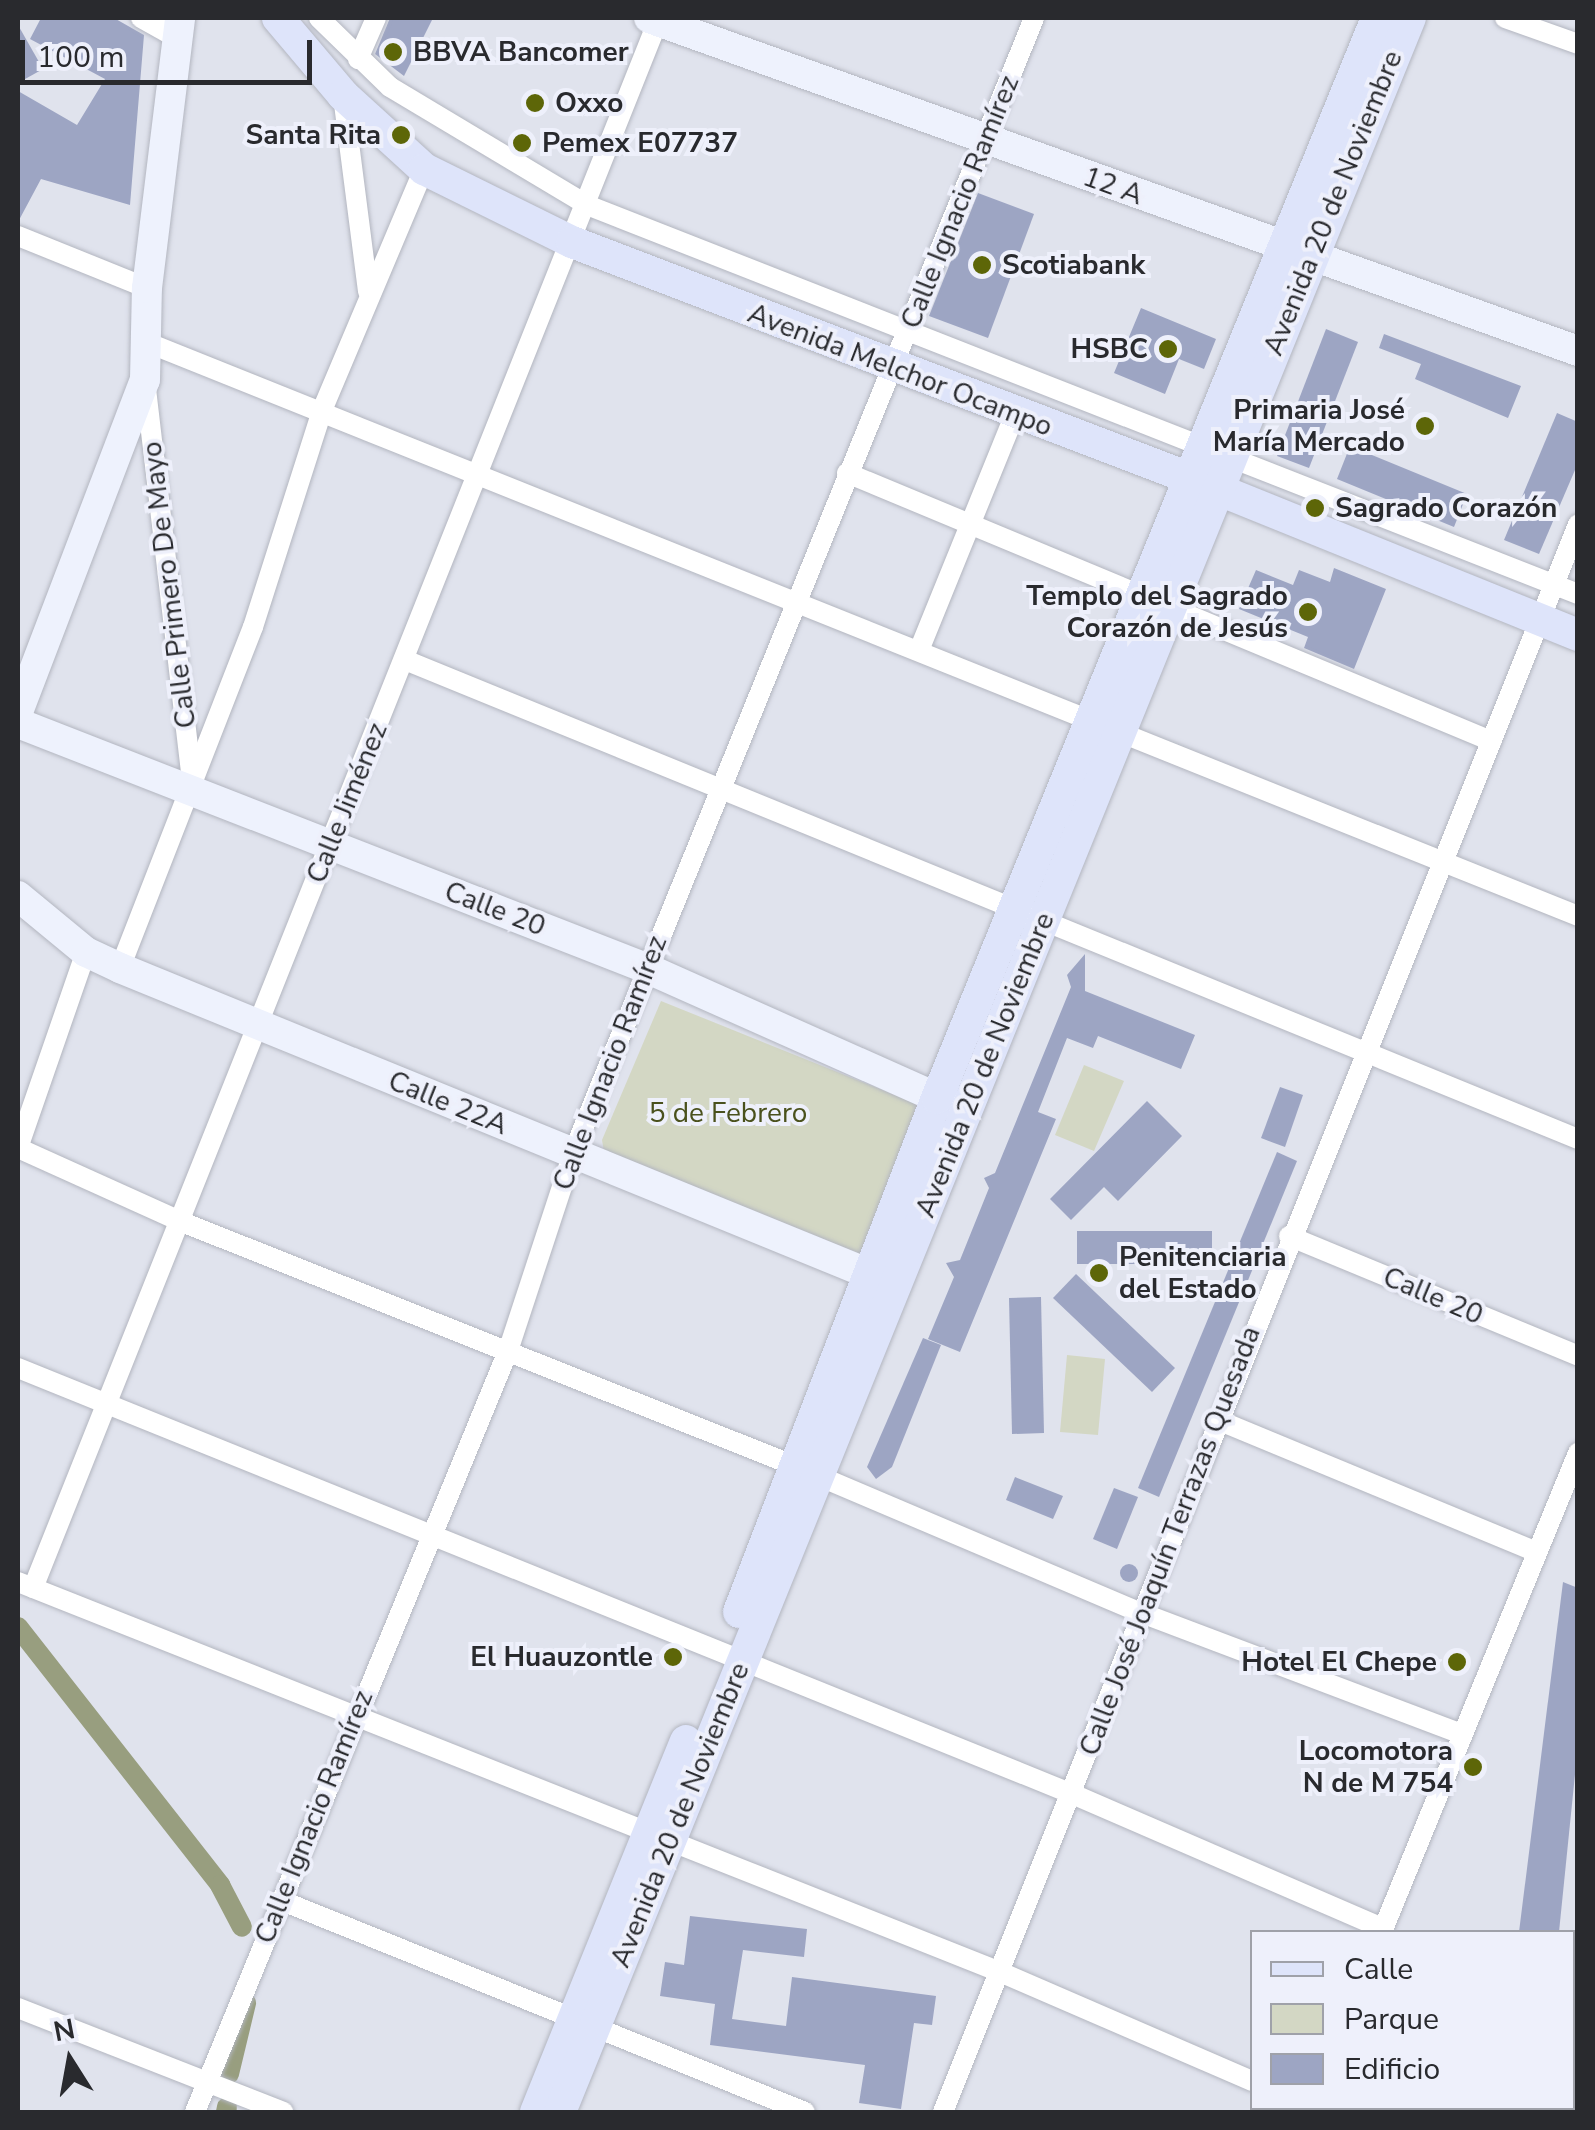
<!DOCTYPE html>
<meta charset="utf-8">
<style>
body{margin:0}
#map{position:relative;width:1595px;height:2130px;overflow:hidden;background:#e0e3ed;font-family:"Nunito Sans",sans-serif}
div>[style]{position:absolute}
.green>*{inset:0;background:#d3d7c4}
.canal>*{height:20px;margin:-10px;padding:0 10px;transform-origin:10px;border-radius:10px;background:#989e7f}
.building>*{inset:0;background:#9da5c3}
.round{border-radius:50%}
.roads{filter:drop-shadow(0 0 2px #b3b6c0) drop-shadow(0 0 2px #b3b6c0)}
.street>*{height:20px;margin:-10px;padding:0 10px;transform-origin:10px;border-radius:10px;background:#fff}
.secondary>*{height:30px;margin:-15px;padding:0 15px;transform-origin:15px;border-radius:15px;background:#eef2fd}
.primary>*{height:32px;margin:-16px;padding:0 16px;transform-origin:16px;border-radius:16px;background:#dee4fa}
.dots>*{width:28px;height:28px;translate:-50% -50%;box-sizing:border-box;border:5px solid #eef0fb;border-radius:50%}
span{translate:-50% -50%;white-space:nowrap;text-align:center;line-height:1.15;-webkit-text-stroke:8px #eef0fb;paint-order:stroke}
.poi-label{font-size:28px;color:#292a2e;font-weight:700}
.left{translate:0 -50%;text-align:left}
.right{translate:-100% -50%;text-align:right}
.street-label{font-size:28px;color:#292a2e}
.park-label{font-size:28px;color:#4a511d}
.frame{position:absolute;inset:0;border:20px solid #292a2e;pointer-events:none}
.legend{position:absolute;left:1250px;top:1930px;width:325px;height:180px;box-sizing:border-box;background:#eef0fb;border:2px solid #9fa1a9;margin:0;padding:12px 18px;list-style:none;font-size:30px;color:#292a2e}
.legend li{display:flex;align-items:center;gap:20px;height:50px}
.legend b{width:50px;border:2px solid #9fa1a9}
.north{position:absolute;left:20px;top:2010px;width:100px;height:100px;-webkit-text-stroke:8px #eef0fb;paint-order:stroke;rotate:349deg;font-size:28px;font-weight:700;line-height:40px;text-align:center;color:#292a2e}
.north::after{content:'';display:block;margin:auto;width:35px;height:45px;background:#292a2e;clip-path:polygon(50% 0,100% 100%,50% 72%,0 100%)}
.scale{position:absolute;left:20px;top:40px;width:292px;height:45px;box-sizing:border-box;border:5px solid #292a2e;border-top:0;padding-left:12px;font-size:30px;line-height:35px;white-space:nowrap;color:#292a2e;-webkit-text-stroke:8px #eef0fb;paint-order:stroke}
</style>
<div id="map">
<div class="green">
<div style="clip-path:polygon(661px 1001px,922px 1106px,861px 1254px,604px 1152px,602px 1140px)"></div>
<div style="clip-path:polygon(1084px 1065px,1124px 1081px,1094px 1151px,1055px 1135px)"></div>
<div style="clip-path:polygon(1067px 1355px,1105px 1359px,1098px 1435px,1060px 1432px)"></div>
</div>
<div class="canal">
<div style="left:18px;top:1627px;width:328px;rotate:51.9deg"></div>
<div style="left:220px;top:1885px;width:47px;rotate:62.4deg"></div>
<div style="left:229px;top:2074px;width:73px;rotate:-76.5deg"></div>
<div style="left:226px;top:2112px;width:5px;rotate:-79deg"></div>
</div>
<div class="building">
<div style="clip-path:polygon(41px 18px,114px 18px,144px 35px,130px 205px,41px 179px,18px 222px,18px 91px,77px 125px,105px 79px,30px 39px)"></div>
<div style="clip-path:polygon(390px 18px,433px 18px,404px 76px,375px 54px)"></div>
<div style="clip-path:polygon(18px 25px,43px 69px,18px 83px)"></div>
<div style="clip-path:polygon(978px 193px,1034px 214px,988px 338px,929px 316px)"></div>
<div style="clip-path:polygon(1141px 308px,1216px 339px,1204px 369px,1179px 359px,1165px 394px,1114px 373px)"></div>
<div style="clip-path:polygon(1326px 329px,1358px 342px,1309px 468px,1277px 456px)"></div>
<div style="clip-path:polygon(1384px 334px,1521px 386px,1508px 418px,1415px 379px,1421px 364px,1379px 348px)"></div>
<div style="clip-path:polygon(1557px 413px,1578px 422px,1578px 463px,1539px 554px,1504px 540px)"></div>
<div style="clip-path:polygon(1350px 446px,1467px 494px,1454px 527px,1337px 479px)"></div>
<div style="clip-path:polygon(1334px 568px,1386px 589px,1354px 669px,1304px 648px,1308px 637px,1239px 609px,1256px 570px,1293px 585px,1299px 570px,1330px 582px)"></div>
<div style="clip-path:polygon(1085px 954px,1085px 991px,1195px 1035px,1181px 1069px,1098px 1036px,1093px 1048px,1067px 1038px,1038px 1112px,1056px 1119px,960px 1352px,928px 1339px,954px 1277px,946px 1263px,960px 1260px,989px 1188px,984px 1178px,995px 1173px,1071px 987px,1067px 975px)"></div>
<div style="clip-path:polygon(1280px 1087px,1303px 1095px,1285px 1147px,1261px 1138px)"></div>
<div style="clip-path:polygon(1147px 1101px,1182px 1136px,1118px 1201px,1104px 1187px,1071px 1220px,1050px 1199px)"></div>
<div style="clip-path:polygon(1277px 1152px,1297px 1161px,1159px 1497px,1138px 1488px)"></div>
<div style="clip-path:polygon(1077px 1231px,1212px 1231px,1212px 1264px,1077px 1264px)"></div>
<div style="clip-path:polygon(1076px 1274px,1175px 1368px,1152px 1392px,1053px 1298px)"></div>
<div style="clip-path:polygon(1041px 1297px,1044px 1433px,1012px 1434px,1009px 1298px)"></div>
<div style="clip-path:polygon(923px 1338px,941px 1345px,892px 1467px,876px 1479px,867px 1467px)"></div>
<div style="clip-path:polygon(1015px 1477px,1063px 1496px,1053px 1519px,1006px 1500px)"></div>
<div style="clip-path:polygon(1114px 1488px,1138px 1497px,1117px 1549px,1093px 1539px)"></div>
<div class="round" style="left:1120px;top:1564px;width:18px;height:18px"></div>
<div style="clip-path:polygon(1563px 1582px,1578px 1588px,1578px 1745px,1559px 1932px,1519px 1932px)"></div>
<div style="clip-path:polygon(690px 1916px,807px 1929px,804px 1957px,743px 1950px,732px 2019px,786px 2026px,792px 1977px,936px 1996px,932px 2025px,914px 2023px,901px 2109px,859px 2103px,865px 2065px,710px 2045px,715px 2004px,660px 1996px,665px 1962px,684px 1965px)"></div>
</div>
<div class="roads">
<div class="street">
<div style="left:141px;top:18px;width:41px;rotate:29.1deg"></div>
<div style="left:319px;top:18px;width:99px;rotate:44.2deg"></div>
<div style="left:390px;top:87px;width:230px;rotate:30.9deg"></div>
<div style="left:587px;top:205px;width:1065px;rotate:21.43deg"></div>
<div style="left:1505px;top:18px;width:77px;rotate:19.6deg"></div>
<div style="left:358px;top:59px;width:45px;rotate:-66.3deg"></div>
<div style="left:343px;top:96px;width:197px;rotate:82.7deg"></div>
<div style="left:18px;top:236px;width:139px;rotate:22deg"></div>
<div style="left:146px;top:342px;width:1543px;rotate:21.84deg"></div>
<div style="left:146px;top:389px;width:396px;rotate:83.3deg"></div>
<div style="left:847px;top:473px;width:698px;rotate:22.59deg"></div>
<div style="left:920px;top:648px;width:250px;rotate:-67.9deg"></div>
<div style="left:405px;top:660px;width:1267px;rotate:22.21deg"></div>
<div style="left:120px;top:968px;width:366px;rotate:-68.7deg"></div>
<div style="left:253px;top:627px;width:230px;rotate:-72.3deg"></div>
<div style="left:323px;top:408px;width:259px;rotate:-67.1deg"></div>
<div style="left:18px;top:1148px;width:180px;rotate:24.3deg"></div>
<div style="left:182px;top:1222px;width:660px;rotate:21.7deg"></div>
<div style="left:795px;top:1466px;width:379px;rotate:23deg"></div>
<div style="left:1144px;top:1614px;width:337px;rotate:20.7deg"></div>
<div style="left:18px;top:1148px;width:207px;rotate:-70.9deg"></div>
<div style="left:1289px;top:1236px;width:313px;rotate:22.5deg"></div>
<div style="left:18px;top:1368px;width:1135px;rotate:22deg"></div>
<div style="left:1070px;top:1793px;width:342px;rotate:23.4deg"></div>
<div style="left:1218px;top:1420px;width:344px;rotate:22.5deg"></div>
<div style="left:18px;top:1582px;width:1057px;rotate:21.66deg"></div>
<div style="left:1000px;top:1972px;width:275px;rotate:23.4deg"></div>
<div style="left:33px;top:1588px;width:1690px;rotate:-68.26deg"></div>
<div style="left:280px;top:1900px;width:566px;rotate:21.99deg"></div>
<div style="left:1382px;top:1932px;width:518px;rotate:-67.75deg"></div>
<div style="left:18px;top:2008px;width:285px;rotate:21.4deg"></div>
<div style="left:1313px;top:2108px;width:13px;rotate:18deg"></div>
<div style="left:195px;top:2112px;width:823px;rotate:-67.64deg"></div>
<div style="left:508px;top:1351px;width:208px;rotate:-71.8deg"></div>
<div style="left:573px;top:1153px;width:1225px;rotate:-67.89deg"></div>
<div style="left:943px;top:2112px;width:1710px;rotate:-68.2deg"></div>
</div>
<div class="secondary">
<div style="left:649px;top:18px;width:987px;rotate:19.72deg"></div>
<div style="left:18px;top:712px;width:355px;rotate:-69.1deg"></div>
<div style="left:145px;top:380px;width:92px;rotate:-88.8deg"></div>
<div style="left:147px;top:288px;width:272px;rotate:-83deg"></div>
<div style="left:18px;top:723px;width:674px;rotate:21.31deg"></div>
<div style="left:646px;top:968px;width:342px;rotate:24deg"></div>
<div style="left:18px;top:896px;width:88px;rotate:39.5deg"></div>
<div style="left:86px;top:952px;width:38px;rotate:25deg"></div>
<div style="left:120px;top:968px;width:831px;rotate:22.21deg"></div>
</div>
<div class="primary">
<div style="left:278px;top:18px;width:101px;rotate:49.8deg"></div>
<div style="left:343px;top:95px;width:110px;rotate:42.4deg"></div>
<div style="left:424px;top:169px;width:165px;rotate:26.3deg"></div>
<div style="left:572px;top:242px;width:664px;rotate:20.92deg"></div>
<div style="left:1192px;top:479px;width:416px;rotate:22deg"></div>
<div style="left:739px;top:1612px;width:551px;rotate:-68.93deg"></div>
<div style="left:937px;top:1098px;width:1166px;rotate:-67.83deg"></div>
<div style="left:536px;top:2112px;width:400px;rotate:-68deg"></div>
<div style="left:560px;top:2112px;width:2260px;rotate:-67.91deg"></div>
</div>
</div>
<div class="dots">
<div style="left:393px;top:52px;background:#5d6608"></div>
<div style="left:535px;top:103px;background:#5d6608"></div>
<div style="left:401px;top:135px;background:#5d6608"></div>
<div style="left:522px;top:143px;background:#5d6608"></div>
<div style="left:982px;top:265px;background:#5d6608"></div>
<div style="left:1168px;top:349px;background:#5d6608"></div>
<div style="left:1425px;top:426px;background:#5d6608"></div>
<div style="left:1315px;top:508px;background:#5d6608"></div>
<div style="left:1308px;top:612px;background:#5d6608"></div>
<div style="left:1099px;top:1273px;background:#5d6608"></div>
<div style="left:673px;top:1657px;background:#5d6608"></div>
<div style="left:1457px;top:1662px;background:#5d6608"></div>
<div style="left:1473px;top:1767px;background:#5d6608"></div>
</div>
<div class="poi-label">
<span class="left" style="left:413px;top:52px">BBVA Bancomer</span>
<span class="left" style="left:555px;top:103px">Oxxo</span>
<span class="right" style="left:381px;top:135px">Santa Rita</span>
<span class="left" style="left:542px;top:143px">Pemex E07737</span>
<span class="left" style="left:1002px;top:265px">Scotiabank</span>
<span class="right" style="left:1148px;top:349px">HSBC</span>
<span class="right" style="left:1405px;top:426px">Primaria José<br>María Mercado</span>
<span class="left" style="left:1335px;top:508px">Sagrado Corazón</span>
<span class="right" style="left:1288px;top:612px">Templo del Sagrado<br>Corazón de Jesús</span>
<span class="left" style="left:1119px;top:1273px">Penitenciaria<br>del Estado</span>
<span class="right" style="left:653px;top:1657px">El Huauzontle</span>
<span class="right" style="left:1437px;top:1662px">Hotel El Chepe</span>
<span class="right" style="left:1453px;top:1767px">Locomotora<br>N de M 754</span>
</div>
<div class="street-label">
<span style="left:1113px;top:186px;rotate:20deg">12 A</span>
<span style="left:960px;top:202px;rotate:-68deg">Calle Ignacio Ramírez</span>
<span style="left:1333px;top:203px;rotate:-68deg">Avenida 20 de Noviembre</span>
<span style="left:900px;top:370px;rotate:21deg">Avenida Melchor Ocampo</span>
<span style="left:169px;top:585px;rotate:-97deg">Calle Primero De Mayo</span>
<span style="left:347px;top:803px;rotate:-68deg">Calle Jiménez</span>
<span style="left:495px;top:909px;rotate:21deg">Calle 20</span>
<span style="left:610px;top:1063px;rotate:-69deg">Calle Ignacio Ramírez</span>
<span style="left:985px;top:1065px;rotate:-68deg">Avenida 20 de Noviembre</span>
<span style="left:448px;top:1103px;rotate:22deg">Calle 22A</span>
<span style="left:1433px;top:1296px;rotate:23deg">Calle 20</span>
<span style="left:1170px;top:1541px;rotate:-69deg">Calle José Joaquín Terrazas Quesada</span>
<span style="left:680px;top:1815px;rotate:-68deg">Avenida 20 de Noviembre</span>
<span style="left:314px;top:1817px;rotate:-68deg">Calle Ignacio Ramírez</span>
</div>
<div class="park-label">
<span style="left:728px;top:1113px">5 de Febrero</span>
</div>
<div class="frame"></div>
<ul class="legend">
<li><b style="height:12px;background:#dee4fa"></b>Calle</li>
<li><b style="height:28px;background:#d3d7c4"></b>Parque</li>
<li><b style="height:28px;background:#9da5c3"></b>Edificio</li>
</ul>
<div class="north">N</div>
<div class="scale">100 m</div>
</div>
